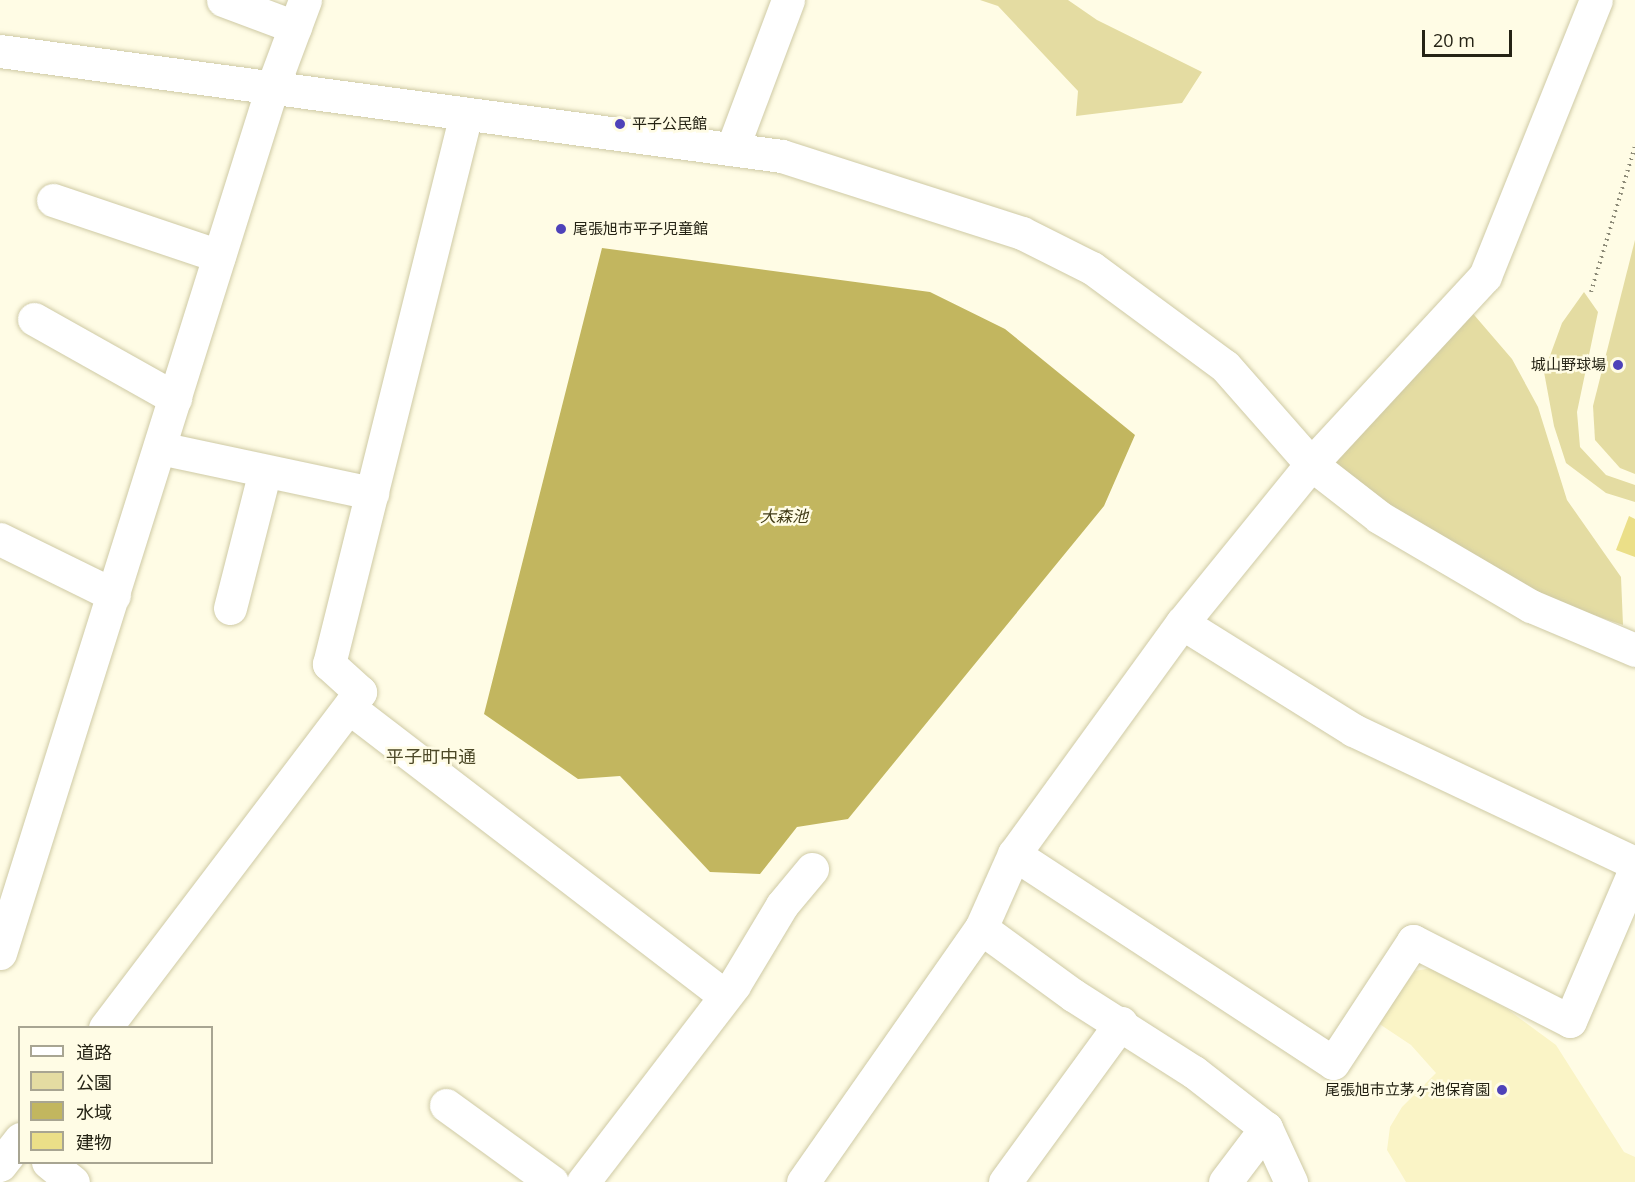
<!DOCTYPE html>
<meta charset="utf-8">
<style>
body{margin:0}
#map{position:relative;width:1635px;height:1182px;overflow:hidden;background:#fffce5;font-family:"Open Sans","Noto Sans JP",sans-serif}
div>[style]{position:absolute}
.built>*{inset:0;background:#faf4c6}
.green>*{inset:0;background:#e4dca2}
.water>*{inset:0;background:#c2b65f}
.building>*{inset:0;background:#ebdf88}
.path>*{height:4px;margin-top:-2px;transform-origin:0;background:repeating-linear-gradient(90deg,#8c8a77 0 1.5px,transparent 0 6px)}
.roads{filter:drop-shadow(0 0 2px #cfcaa5) drop-shadow(0 0 2px #cfcaa5)}
.minor>*{height:33px;margin:-16.5px;padding:0 16.5px;transform-origin:16.5px;border-radius:16.5px;background:#fff}
.dots>*{width:16px;height:16px;translate:-50% -50%;box-sizing:border-box;border:3px solid #fffce5;border-radius:50%}
span{translate:-50% -50%;white-space:nowrap;text-align:center;line-height:1.15;-webkit-text-stroke:5px #fffce5;paint-order:stroke}
.poi-label{font-size:15px;color:#252315}
.left{translate:0 -50%;text-align:left}
.right{translate:-100% -50%;text-align:right}
.water-label{font-size:16px;color:#413b16;font-style:italic}
.quarter-label{font-size:18px;color:#4d4928}
.legend{position:absolute;left:18px;top:1026px;width:195px;height:138px;box-sizing:border-box;background:#fffce5;border:2px solid #a8a592;margin:0;padding:8px 10px;list-style:none;font-size:18px;color:#252315}
.legend li{display:flex;align-items:center;gap:12px;height:30px}
.legend b{width:30px;border:2px solid #a8a592}
.scale{position:absolute;left:1422px;top:30px;width:90px;height:27px;box-sizing:border-box;border:3px solid #252315;border-top:0;padding-left:8px;font-size:18px;line-height:21px;white-space:nowrap;color:#252315;-webkit-text-stroke:4px #fffce5;paint-order:stroke}
</style>
<div id="map">
<div class="built">
<div style="clip-path:polygon(1431px 968px,1507px 1009px,1556px 1045px,1624px 1152px,1635px 1157px,1635px 1182px,1406px 1182px,1387px 1150px,1390px 1127px,1402px 1107px,1436px 1073px,1411px 1045px,1378px 1023px,1415px 971px)"></div>
</div>
<div class="green">
<div style="clip-path:polygon(980px 0,1068px 0,1097px 20px,1202px 72px,1182px 103px,1076px 116px,1078px 91px,998px 6px)"></div>
<div style="clip-path:polygon(1635px 240px,1635px 474px,1620px 468px,1595px 440px,1593px 406px)"></div>
<div style="clip-path:polygon(1584px 292px,1598px 312px,1577px 412px,1580px 447px,1606px 475px,1635px 485px,1635px 502px,1606px 493px,1566px 463px,1554px 426px,1544px 372px,1562px 323px)"></div>
<div style="clip-path:polygon(1469px 309px,1512px 359px,1538px 407px,1567px 500px,1621px 577px,1623px 625px,1561px 604px,1497px 574px,1401px 513px,1335px 463px)"></div>
</div>
<div class="water">
<div style="clip-path:polygon(602px 248px,930px 292px,1005px 329px,1135px 435px,1104px 506px,848px 819px,797px 827px,760px 874px,710px 872px,620px 776px,578px 779px,484px 714px)"></div>
</div>
<div class="building">
<div style="clip-path:polygon(1629px 516px,1635px 519px,1635px 557px,1616px 550px)"></div>
</div>
<div class="path">
<div style="left:1591px;top:292px;width:152px;rotate:-73.2deg"></div>
</div>
<div class="roads">
<div class="minor">
<div style="left:223px;top:0;width:77px;rotate:20.6deg"></div>
<div style="left:0;top:51px;width:789px;rotate:7.65deg"></div>
<div style="left:782px;top:156px;width:252px;rotate:17.8deg"></div>
<div style="left:1022px;top:233px;width:78px;rotate:26.6deg"></div>
<div style="left:1092px;top:268px;width:165px;rotate:36.4deg"></div>
<div style="left:1225px;top:366px;width:130px;rotate:48.7deg"></div>
<div style="left:1311px;top:464px;width:86px;rotate:37.9deg"></div>
<div style="left:1379px;top:517px;width:176px;rotate:30.4deg"></div>
<div style="left:1531px;top:606px;width:113px;rotate:22.9deg"></div>
<div style="left:732px;top:149px;width:159px;rotate:-69.4deg"></div>
<div style="left:53px;top:200px;width:175px;rotate:18.6deg"></div>
<div style="left:34px;top:319px;width:162px;rotate:29.3deg"></div>
<div style="left:160px;top:448px;width:217px;rotate:12deg"></div>
<div style="left:0;top:539px;width:127px;rotate:26.2deg"></div>
<div style="left:230px;top:608px;width:141px;rotate:-75.7deg"></div>
<div style="left:1182px;top:623px;width:202px;rotate:32deg"></div>
<div style="left:1353px;top:730px;width:312px;rotate:25.3deg"></div>
<div style="left:351px;top:709px;width:471px;rotate:37.5deg"></div>
<div style="left:1014px;top:854px;width:381px;rotate:33.2deg"></div>
<div style="left:1333px;top:1063px;width:146px;rotate:-56.7deg"></div>
<div style="left:1413px;top:941px;width:176px;rotate:27deg"></div>
<div style="left:1570px;top:1021px;width:165px;rotate:-66.8deg"></div>
<div style="left:981px;top:928px;width:114px;rotate:36.1deg"></div>
<div style="left:1073px;top:995px;width:143px;rotate:32.5deg"></div>
<div style="left:1194px;top:1072px;width:91px;rotate:37.9deg"></div>
<div style="left:1266px;top:1128px;width:60px;rotate:65.2deg"></div>
<div style="left:0;top:953px;width:904px;rotate:-72.55deg"></div>
<div style="left:271px;top:91px;width:97px;rotate:-69.5deg"></div>
<div style="left:105px;top:1028px;width:422px;rotate:-52.8deg"></div>
<div style="left:360px;top:692px;width:42px;rotate:-137.9deg"></div>
<div style="left:329px;top:664px;width:567px;rotate:-76.01deg"></div>
<div style="left:446px;top:1105px;width:131px;rotate:36deg"></div>
<div style="left:48px;top:1162px;width:32px;rotate:39deg"></div>
<div style="left:0;top:1165px;width:33px;rotate:-52deg"></div>
<div style="left:583px;top:1182px;width:248px;rotate:-52.5deg"></div>
<div style="left:734px;top:985px;width:93px;rotate:-59deg"></div>
<div style="left:782px;top:905px;width:47px;rotate:-50.2deg"></div>
<div style="left:803px;top:1182px;width:310px;rotate:-55deg"></div>
<div style="left:981px;top:928px;width:81px;rotate:-66deg"></div>
<div style="left:1014px;top:854px;width:286px;rotate:-54deg"></div>
<div style="left:1182px;top:623px;width:205px;rotate:-50.9deg"></div>
<div style="left:1311px;top:464px;width:256px;rotate:-47.2deg"></div>
<div style="left:1485px;top:276px;width:297px;rotate:-68.1deg"></div>
<div style="left:1005px;top:1182px;width:197px;rotate:-53.9deg"></div>
<div style="left:1225px;top:1182px;width:68px;rotate:-52.8deg"></div>
</div>
</div>
<div class="dots">
<div style="left:620px;top:124px;background:#4e42b9"></div>
<div style="left:561px;top:229px;background:#4e42b9"></div>
<div style="left:1618px;top:365px;background:#4e42b9"></div>
<div style="left:1502px;top:1090px;background:#4e42b9"></div>
</div>
<div class="poi-label">
<span class="left" style="left:632px;top:124px">平子公民館</span>
<span class="left" style="left:573px;top:229px">尾張旭市平子児童館</span>
<span class="right" style="left:1606px;top:365px">城山野球場</span>
<span class="right" style="left:1490px;top:1090px">尾張旭市立茅ヶ池保育園</span>
</div>
<div class="water-label">
<span style="left:784px;top:516px">大森池</span>
</div>
<div class="quarter-label">
<span style="left:431px;top:756px">平子町中通</span>
</div>
<ul class="legend">
<li><b style="height:8px;background:#fff"></b>道路</li>
<li><b style="height:16px;background:#e4dca2"></b>公園</li>
<li><b style="height:16px;background:#c2b65f"></b>水域</li>
<li><b style="height:16px;background:#ebdf88"></b>建物</li>
</ul>
<div class="scale">20 m</div>
</div>
